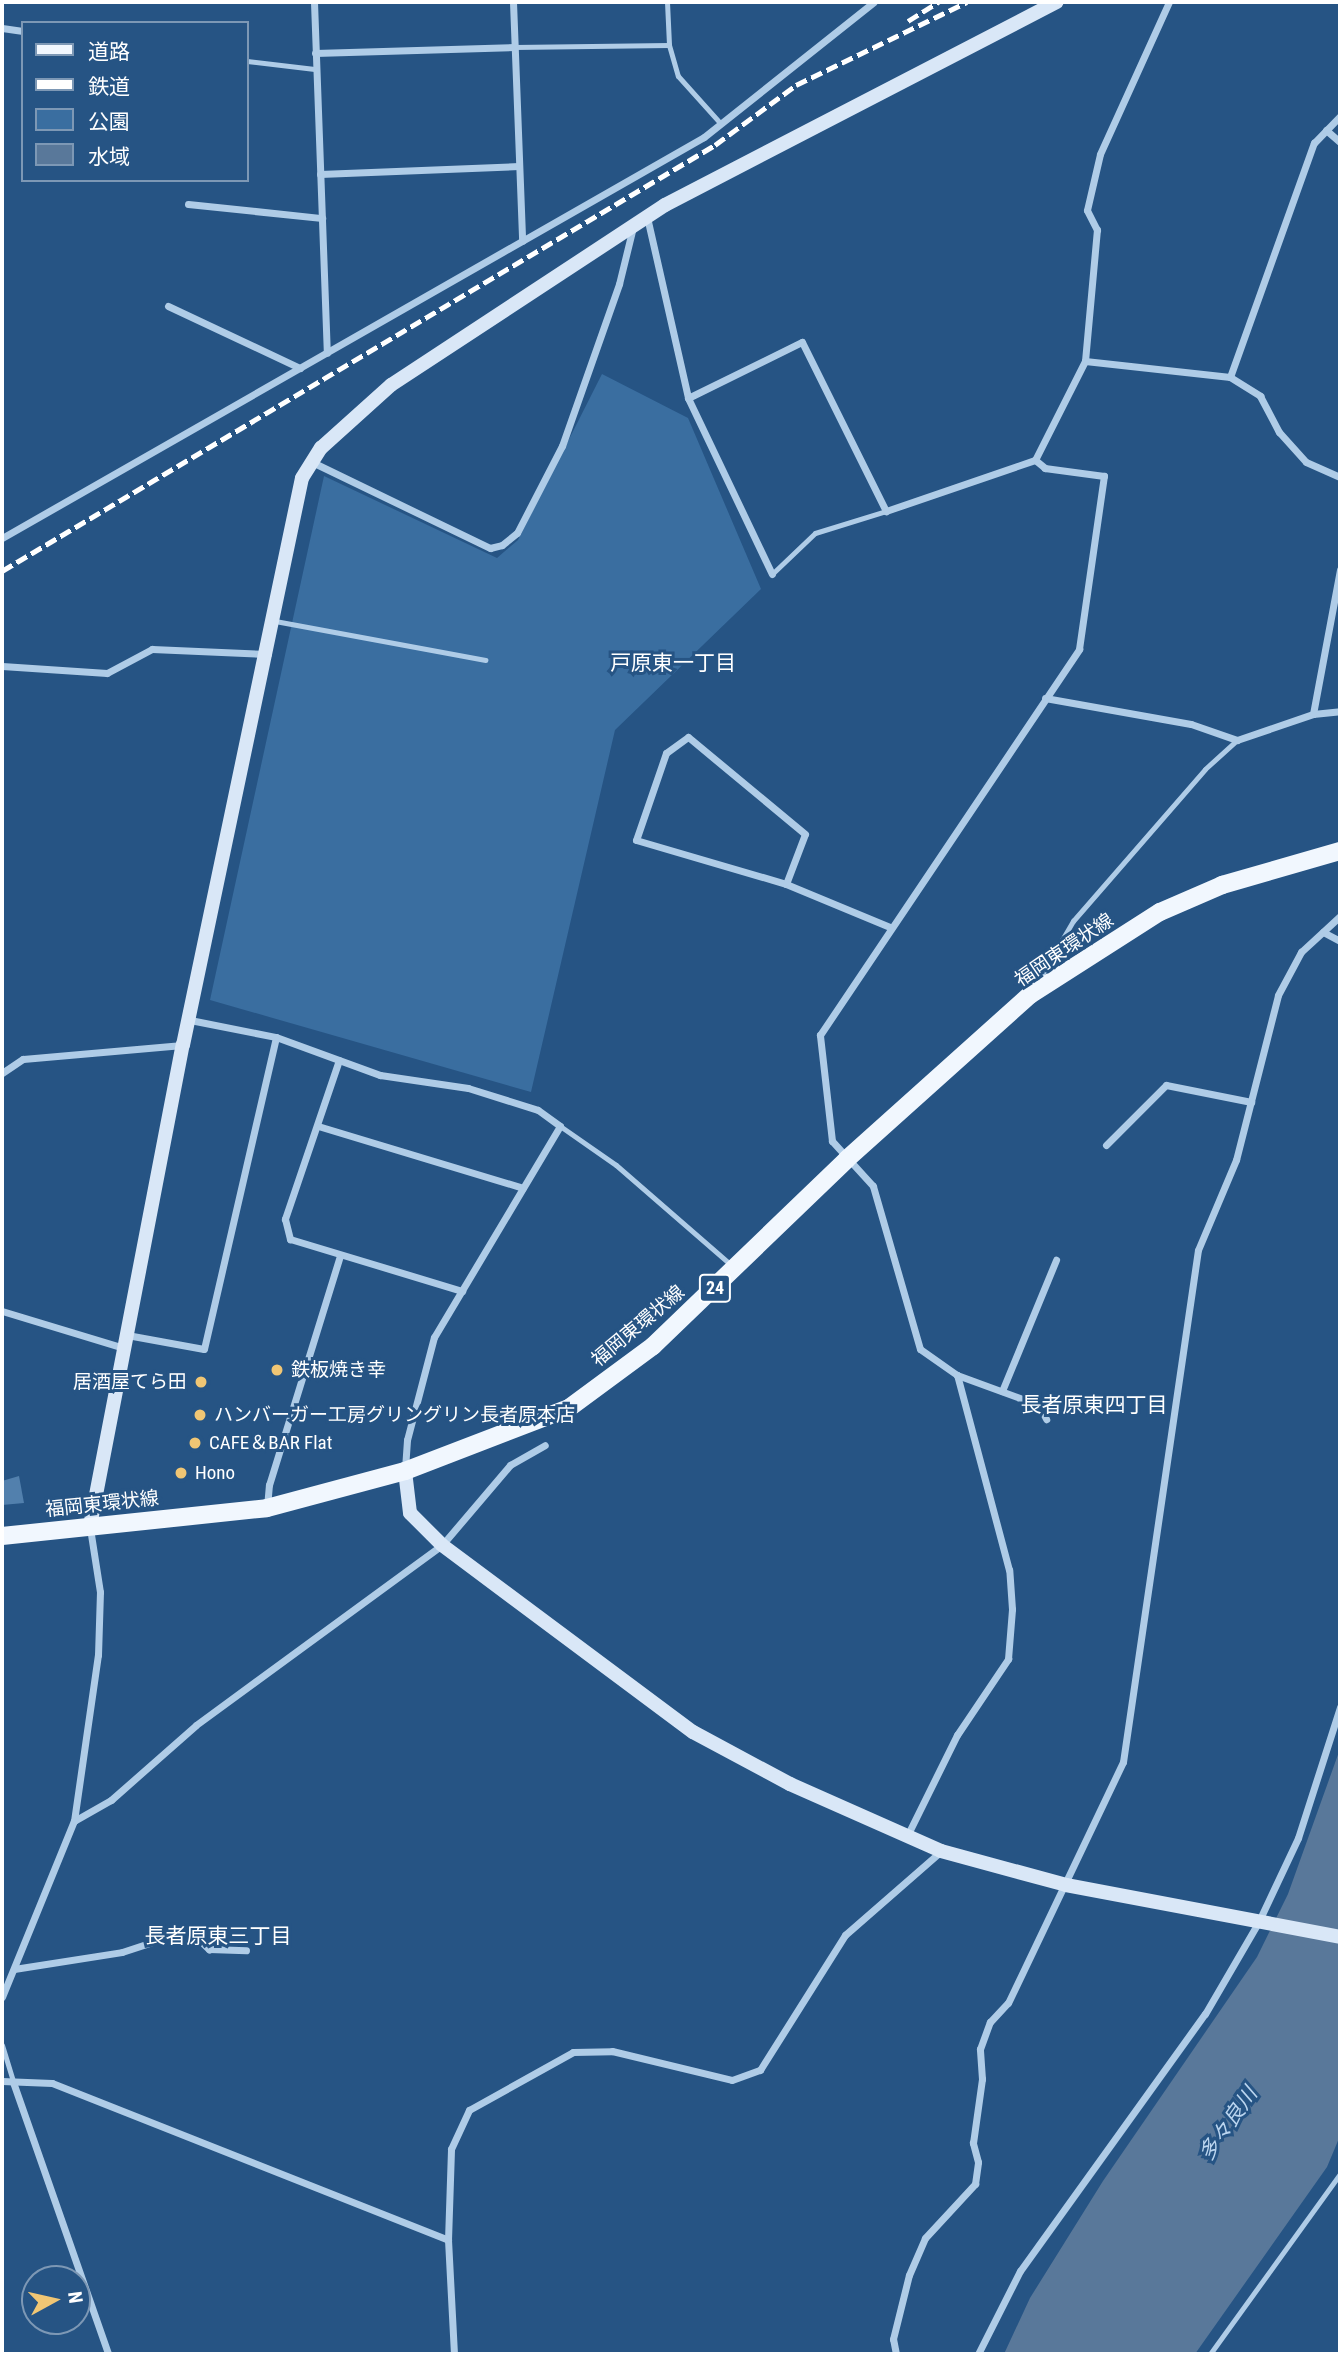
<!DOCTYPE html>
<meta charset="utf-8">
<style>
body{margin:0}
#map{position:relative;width:1342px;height:2356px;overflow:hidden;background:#265484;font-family:"Roboto Condensed","Noto Sans JP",sans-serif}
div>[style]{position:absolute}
.green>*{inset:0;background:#3a6ea0}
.water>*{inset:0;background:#59789a}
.building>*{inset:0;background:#5280ad}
.lane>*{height:5px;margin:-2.5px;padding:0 2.5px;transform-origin:2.5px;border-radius:2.5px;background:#afcce7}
.street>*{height:7px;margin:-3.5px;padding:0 3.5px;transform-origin:3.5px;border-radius:3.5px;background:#afcce7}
.secondary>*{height:14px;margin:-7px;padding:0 7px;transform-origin:7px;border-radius:7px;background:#d9e7f7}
.primary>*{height:18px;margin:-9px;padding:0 9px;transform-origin:9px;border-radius:9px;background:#f1f7fe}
.rail>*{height:5px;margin-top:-2.5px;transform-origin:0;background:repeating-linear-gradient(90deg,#fff 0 12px,transparent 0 17px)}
.dots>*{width:19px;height:19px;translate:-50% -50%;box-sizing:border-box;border:4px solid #265484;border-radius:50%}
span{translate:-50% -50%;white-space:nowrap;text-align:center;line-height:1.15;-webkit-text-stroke:6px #265484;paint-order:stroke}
.shield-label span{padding:2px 5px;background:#265484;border:2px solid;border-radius:5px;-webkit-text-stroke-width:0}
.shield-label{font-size:18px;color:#fff;font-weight:700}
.street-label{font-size:19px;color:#fff}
.poi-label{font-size:19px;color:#fff}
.left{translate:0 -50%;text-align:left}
.right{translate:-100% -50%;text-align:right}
.neighbourhood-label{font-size:21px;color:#fff}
.water-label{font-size:21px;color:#bbd5ef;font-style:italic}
.frame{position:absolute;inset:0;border:4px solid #fff;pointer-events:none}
.legend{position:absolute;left:21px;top:21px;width:228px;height:161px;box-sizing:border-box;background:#265484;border:2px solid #7d98b5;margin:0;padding:9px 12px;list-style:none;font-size:21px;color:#fff}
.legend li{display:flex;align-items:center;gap:14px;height:35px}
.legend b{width:35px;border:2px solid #7d98b5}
.north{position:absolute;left:21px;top:2265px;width:70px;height:70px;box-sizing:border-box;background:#265484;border:2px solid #7d98b5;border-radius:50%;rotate:82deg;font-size:19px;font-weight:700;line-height:28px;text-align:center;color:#fff}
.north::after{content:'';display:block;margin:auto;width:24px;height:32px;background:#f0c674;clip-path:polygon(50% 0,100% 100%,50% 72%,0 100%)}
</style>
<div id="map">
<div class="green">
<div style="clip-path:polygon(602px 374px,688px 418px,761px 589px,615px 730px,531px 1092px,210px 1000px,324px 476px,497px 558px,518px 540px)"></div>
</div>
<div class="water">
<div style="clip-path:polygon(1340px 1749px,1340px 2136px,1327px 2167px,1195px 2354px,1004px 2354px,1030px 2298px,1103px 2181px,1257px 1957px,1288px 1894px)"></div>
</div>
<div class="building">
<div style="clip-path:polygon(19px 1476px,24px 1503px,2px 1505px,2px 1481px)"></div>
</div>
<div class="lane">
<div style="left:667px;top:2px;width:43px;rotate:87.3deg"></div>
<div style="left:669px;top:45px;width:32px;rotate:74deg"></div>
<div style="left:678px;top:76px;width:64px;rotate:48.1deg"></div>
<div style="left:514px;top:47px;width:155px;rotate:-0.7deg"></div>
<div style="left:247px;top:61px;width:68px;rotate:6.7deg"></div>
<div style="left:772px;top:574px;width:59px;rotate:-43.6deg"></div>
<div style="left:815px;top:533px;width:74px;rotate:-17.2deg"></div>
<div style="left:275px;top:621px;width:214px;rotate:10.5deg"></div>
<div style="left:1037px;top:983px;width:72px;rotate:-59.9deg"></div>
<div style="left:1073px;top:921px;width:201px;rotate:-49deg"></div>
<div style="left:1205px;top:769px;width:43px;rotate:-42.2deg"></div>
<div style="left:560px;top:1126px;width:68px;rotate:34.9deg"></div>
<div style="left:616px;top:1165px;width:152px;rotate:41deg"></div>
<div style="left:2px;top:2045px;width:39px;rotate:73deg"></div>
<div style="left:1210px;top:2354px;width:222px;rotate:-54.2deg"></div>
</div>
<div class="street">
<div style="left:314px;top:2px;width:351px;rotate:87.9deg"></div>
<div style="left:513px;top:2px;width:239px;rotate:87.8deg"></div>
<div style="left:2px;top:28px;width:21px;rotate:8deg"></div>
<div style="left:315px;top:53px;width:199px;rotate:-1.7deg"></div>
<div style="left:1326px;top:130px;width:18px;rotate:41deg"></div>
<div style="left:320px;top:174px;width:199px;rotate:-2.3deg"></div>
<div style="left:188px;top:204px;width:135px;rotate:6deg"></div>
<div style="left:647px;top:217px;width:186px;rotate:77.2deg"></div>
<div style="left:688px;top:398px;width:195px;rotate:64.5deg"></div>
<div style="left:168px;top:306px;width:146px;rotate:25.2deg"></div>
<div style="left:1085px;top:361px;width:146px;rotate:6.3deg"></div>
<div style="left:1230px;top:377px;width:36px;rotate:32deg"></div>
<div style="left:1260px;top:396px;width:41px;rotate:62.2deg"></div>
<div style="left:1279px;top:432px;width:40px;rotate:48deg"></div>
<div style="left:1306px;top:462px;width:37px;rotate:24deg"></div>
<div style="left:1230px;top:377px;width:249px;rotate:-70.3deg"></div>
<div style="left:1314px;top:143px;width:37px;rotate:-46deg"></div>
<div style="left:688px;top:398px;width:127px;rotate:-26.2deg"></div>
<div style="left:802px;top:342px;width:189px;rotate:63.6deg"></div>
<div style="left:886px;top:511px;width:157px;rotate:-18.9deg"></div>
<div style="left:312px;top:462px;width:198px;rotate:25.8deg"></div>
<div style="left:490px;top:548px;width:12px;rotate:-14deg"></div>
<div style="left:502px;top:545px;width:19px;rotate:-39deg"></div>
<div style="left:517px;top:533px;width:98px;rotate:-62.7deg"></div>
<div style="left:562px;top:446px;width:172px;rotate:-70.6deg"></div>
<div style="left:619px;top:284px;width:59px;rotate:-76.2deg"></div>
<div style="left:2px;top:538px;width:808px;rotate:-29.74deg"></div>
<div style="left:704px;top:137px;width:217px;rotate:-38.5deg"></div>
<div style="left:2px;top:666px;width:105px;rotate:3.8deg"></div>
<div style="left:107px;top:673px;width:51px;rotate:-28.1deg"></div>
<div style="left:152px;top:649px;width:116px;rotate:2.5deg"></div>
<div style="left:1045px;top:698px;width:148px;rotate:10.1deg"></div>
<div style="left:1191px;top:724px;width:49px;rotate:19.2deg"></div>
<div style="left:1237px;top:740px;width:80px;rotate:-18.9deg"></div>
<div style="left:1313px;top:714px;width:27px;rotate:-6deg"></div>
<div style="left:1313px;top:714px;width:147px;rotate:-79.4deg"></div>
<div style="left:786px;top:884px;width:53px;rotate:-69.2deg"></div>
<div style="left:805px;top:834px;width:152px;rotate:-140.3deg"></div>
<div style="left:688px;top:737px;width:27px;rotate:144deg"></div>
<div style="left:666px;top:753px;width:92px;rotate:109deg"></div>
<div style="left:636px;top:840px;width:156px;rotate:16.3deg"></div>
<div style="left:786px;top:884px;width:113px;rotate:22.5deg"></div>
<div style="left:1323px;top:932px;width:19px;rotate:28deg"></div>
<div style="left:190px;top:1020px;width:88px;rotate:11.2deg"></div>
<div style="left:276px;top:1037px;width:111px;rotate:20.1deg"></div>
<div style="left:380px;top:1075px;width:89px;rotate:8.4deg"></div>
<div style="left:468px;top:1088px;width:73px;rotate:17.4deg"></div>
<div style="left:538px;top:1110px;width:27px;rotate:36deg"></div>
<div style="left:560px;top:1126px;width:246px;rotate:120.8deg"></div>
<div style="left:434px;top:1337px;width:106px;rotate:104.7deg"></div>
<div style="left:407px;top:1440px;width:28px;rotate:94deg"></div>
<div style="left:339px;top:1060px;width:168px;rotate:108.8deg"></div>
<div style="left:285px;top:1219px;width:21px;rotate:76deg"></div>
<div style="left:290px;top:1239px;width:180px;rotate:16.8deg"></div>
<div style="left:2px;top:1073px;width:25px;rotate:-34deg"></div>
<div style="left:23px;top:1059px;width:160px;rotate:-5deg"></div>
<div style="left:318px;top:1126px;width:214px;rotate:16.8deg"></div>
<div style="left:1106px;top:1145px;width:85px;rotate:-45deg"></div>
<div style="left:1166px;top:1085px;width:87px;rotate:11.3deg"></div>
<div style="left:2px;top:1311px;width:127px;rotate:16.9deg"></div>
<div style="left:127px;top:1335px;width:78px;rotate:10.3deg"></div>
<div style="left:204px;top:1349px;width:320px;rotate:-77deg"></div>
<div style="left:957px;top:1375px;width:87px;rotate:20.1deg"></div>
<div style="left:1039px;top:1405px;width:16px;rotate:63deg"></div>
<div style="left:1002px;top:1391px;width:142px;rotate:-67.6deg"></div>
<div style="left:267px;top:1507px;width:22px;rotate:-85deg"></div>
<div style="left:269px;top:1485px;width:240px;rotate:-72.8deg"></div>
<div style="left:74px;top:1821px;width:43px;rotate:-29.6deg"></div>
<div style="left:111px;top:1800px;width:113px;rotate:-41.4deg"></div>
<div style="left:196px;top:1725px;width:305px;rotate:-36.2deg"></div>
<div style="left:442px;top:1545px;width:105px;rotate:-49.6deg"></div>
<div style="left:510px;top:1465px;width:40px;rotate:-29.7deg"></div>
<div style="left:907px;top:1836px;width:113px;rotate:-63.7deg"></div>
<div style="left:957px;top:1735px;width:92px;rotate:-56.1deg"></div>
<div style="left:1008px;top:1659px;width:50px;rotate:-85.4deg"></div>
<div style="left:1012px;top:1609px;width:39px;rotate:-94deg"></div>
<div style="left:1009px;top:1570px;width:202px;rotate:-104.9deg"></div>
<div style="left:957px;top:1375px;width:45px;rotate:-144.9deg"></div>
<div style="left:920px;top:1349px;width:170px;rotate:-106.1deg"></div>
<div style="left:873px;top:1186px;width:61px;rotate:-132.3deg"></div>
<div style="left:832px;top:1141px;width:107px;rotate:-96.5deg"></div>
<div style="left:820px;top:1035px;width:465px;rotate:-56.1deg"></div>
<div style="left:1079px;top:649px;width:175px;rotate:-81.8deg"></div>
<div style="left:1104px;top:476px;width:60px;rotate:-172.3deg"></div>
<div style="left:1045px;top:468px;width:13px;rotate:-141deg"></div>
<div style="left:1035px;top:460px;width:111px;rotate:-63.2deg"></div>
<div style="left:1085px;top:361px;width:132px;rotate:-84.8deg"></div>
<div style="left:1097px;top:230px;width:22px;rotate:-117deg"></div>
<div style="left:1087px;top:210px;width:57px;rotate:-76.9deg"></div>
<div style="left:1100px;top:154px;width:167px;rotate:-65.6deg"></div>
<div style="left:14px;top:1969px;width:109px;rotate:-8.9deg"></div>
<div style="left:122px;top:1952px;width:71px;rotate:-18.2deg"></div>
<div style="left:189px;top:1930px;width:28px;rotate:44deg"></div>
<div style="left:209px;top:1949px;width:37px;rotate:2deg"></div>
<div style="left:2px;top:1997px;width:190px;rotate:-67.8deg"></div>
<div style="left:74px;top:1821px;width:168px;rotate:-81.8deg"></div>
<div style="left:98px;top:1655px;width:63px;rotate:-88.2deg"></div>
<div style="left:100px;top:1592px;width:65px;rotate:-98.9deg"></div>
<div style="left:2px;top:2081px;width:50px;rotate:2.3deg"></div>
<div style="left:52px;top:2083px;width:426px;rotate:21.6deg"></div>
<div style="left:13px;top:2082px;width:288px;rotate:70.7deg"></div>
<div style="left:454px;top:2354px;width:114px;rotate:-93deg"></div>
<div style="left:448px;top:2240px;width:91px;rotate:-88.1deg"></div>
<div style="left:451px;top:2149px;width:43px;rotate:-65.2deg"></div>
<div style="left:469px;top:2110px;width:119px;rotate:-29.1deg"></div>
<div style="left:573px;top:2052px;width:39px;rotate:-1deg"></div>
<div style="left:612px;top:2051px;width:123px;rotate:13.6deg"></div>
<div style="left:732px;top:2080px;width:30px;rotate:-20deg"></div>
<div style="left:760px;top:2070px;width:160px;rotate:-57.8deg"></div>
<div style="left:845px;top:1935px;width:126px;rotate:-41.1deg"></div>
<div style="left:896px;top:2354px;width:15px;rotate:-101deg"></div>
<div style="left:893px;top:2339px;width:66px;rotate:-76deg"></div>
<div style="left:909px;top:2275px;width:40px;rotate:-66.6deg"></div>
<div style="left:925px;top:2238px;width:74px;rotate:-47.2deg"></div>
<div style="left:975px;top:2184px;width:22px;rotate:-82deg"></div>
<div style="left:978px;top:2162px;width:20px;rotate:-105deg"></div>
<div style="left:973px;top:2143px;width:65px;rotate:-82deg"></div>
<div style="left:982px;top:2079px;width:30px;rotate:-94deg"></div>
<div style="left:980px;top:2049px;width:29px;rotate:-70deg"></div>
<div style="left:990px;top:2022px;width:26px;rotate:-47deg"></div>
<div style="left:1008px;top:2003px;width:267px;rotate:-64.5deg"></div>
<div style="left:1123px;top:1762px;width:517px;rotate:-81.67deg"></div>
<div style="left:1198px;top:1250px;width:98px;rotate:-67.1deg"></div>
<div style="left:1236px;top:1160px;width:170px;rotate:-75.7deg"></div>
<div style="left:1278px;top:995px;width:49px;rotate:-61.9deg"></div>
<div style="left:1301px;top:952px;width:53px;rotate:-42.7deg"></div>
<div style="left:978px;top:2354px;width:93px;rotate:-63.2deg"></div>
<div style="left:1020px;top:2271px;width:317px;rotate:-54.3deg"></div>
<div style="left:1205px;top:2014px;width:105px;rotate:-59.8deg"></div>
<div style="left:1258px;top:1923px;width:94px;rotate:-64.8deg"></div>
<div style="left:1298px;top:1838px;width:138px;rotate:-72.2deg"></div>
</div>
<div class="secondary">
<div style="left:405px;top:1471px;width:42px;rotate:83.2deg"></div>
<div style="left:410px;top:1513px;width:45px;rotate:45deg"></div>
<div style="left:442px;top:1545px;width:313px;rotate:36.7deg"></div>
<div style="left:693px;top:1732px;width:110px;rotate:28.2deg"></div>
<div style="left:790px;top:1784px;width:165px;rotate:23.9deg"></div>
<div style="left:941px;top:1851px;width:130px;rotate:15.2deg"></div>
<div style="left:1066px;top:1885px;width:279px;rotate:10.7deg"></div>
<div style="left:90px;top:1526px;width:490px;rotate:-79.1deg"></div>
<div style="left:183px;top:1045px;width:579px;rotate:-78.15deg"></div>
<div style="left:302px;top:478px;width:36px;rotate:-58deg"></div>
<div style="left:321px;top:448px;width:94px;rotate:-42deg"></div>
<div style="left:391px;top:385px;width:328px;rotate:-33.3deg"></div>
<div style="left:665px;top:205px;width:441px;rotate:-27.4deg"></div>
</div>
<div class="primary">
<div style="left:2px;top:1536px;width:266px;rotate:-6deg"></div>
<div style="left:267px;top:1508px;width:143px;rotate:-15deg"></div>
<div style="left:405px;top:1471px;width:176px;rotate:-21deg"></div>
<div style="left:569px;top:1408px;width:104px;rotate:-36.4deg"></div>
<div style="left:653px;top:1346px;width:269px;rotate:-43.9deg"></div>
<div style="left:847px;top:1159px;width:246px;rotate:-41.9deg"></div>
<div style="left:1030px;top:995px;width:154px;rotate:-32.6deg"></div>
<div style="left:1160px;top:912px;width:68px;rotate:-23.5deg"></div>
<div style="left:1222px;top:885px;width:123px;rotate:-16.1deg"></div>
</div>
<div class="rail">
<div style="left:908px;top:21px;width:36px;rotate:-32deg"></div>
<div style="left:2px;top:571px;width:831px;rotate:-30.86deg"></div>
<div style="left:715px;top:145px;width:101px;rotate:-36.5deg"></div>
<div style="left:796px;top:85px;width:190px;rotate:-25.9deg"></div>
</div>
<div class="dots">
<div style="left:277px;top:1370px;background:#f0c674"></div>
<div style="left:201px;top:1382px;background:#f0c674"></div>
<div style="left:200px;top:1415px;background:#f0c674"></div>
<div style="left:195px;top:1443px;background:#f0c674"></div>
<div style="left:181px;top:1473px;background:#f0c674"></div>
</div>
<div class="shield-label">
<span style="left:715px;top:1288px">24</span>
</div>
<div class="street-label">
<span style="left:1064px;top:950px;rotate:-34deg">福岡東環状線</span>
<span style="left:638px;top:1326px;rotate:-40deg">福岡東環状線</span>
<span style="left:102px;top:1504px;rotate:-6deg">福岡東環状線</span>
</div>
<div class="poi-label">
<span class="left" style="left:291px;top:1370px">鉄板焼き幸</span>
<span class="right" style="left:187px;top:1382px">居酒屋てら田</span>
<span class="left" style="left:214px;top:1415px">ハンバーガー工房グリングリン長者原本店</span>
<span class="left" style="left:209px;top:1443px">CAFE＆BAR Flat</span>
<span class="left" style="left:195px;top:1473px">Hono</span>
</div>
<div class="neighbourhood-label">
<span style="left:673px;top:663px">戸原東一丁目</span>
<span style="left:1094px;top:1405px">長者原東四丁目</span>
<span style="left:218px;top:1936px">長者原東三丁目</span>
</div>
<div class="water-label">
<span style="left:1228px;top:2124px;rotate:-55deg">多々良川</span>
</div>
<div class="frame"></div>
<ul class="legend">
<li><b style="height:9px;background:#f1f7fe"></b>道路</li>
<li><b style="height:9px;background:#fff"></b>鉄道</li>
<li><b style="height:19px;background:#3a6ea0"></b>公園</li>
<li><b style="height:19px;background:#59789a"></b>水域</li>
</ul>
<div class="north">N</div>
</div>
